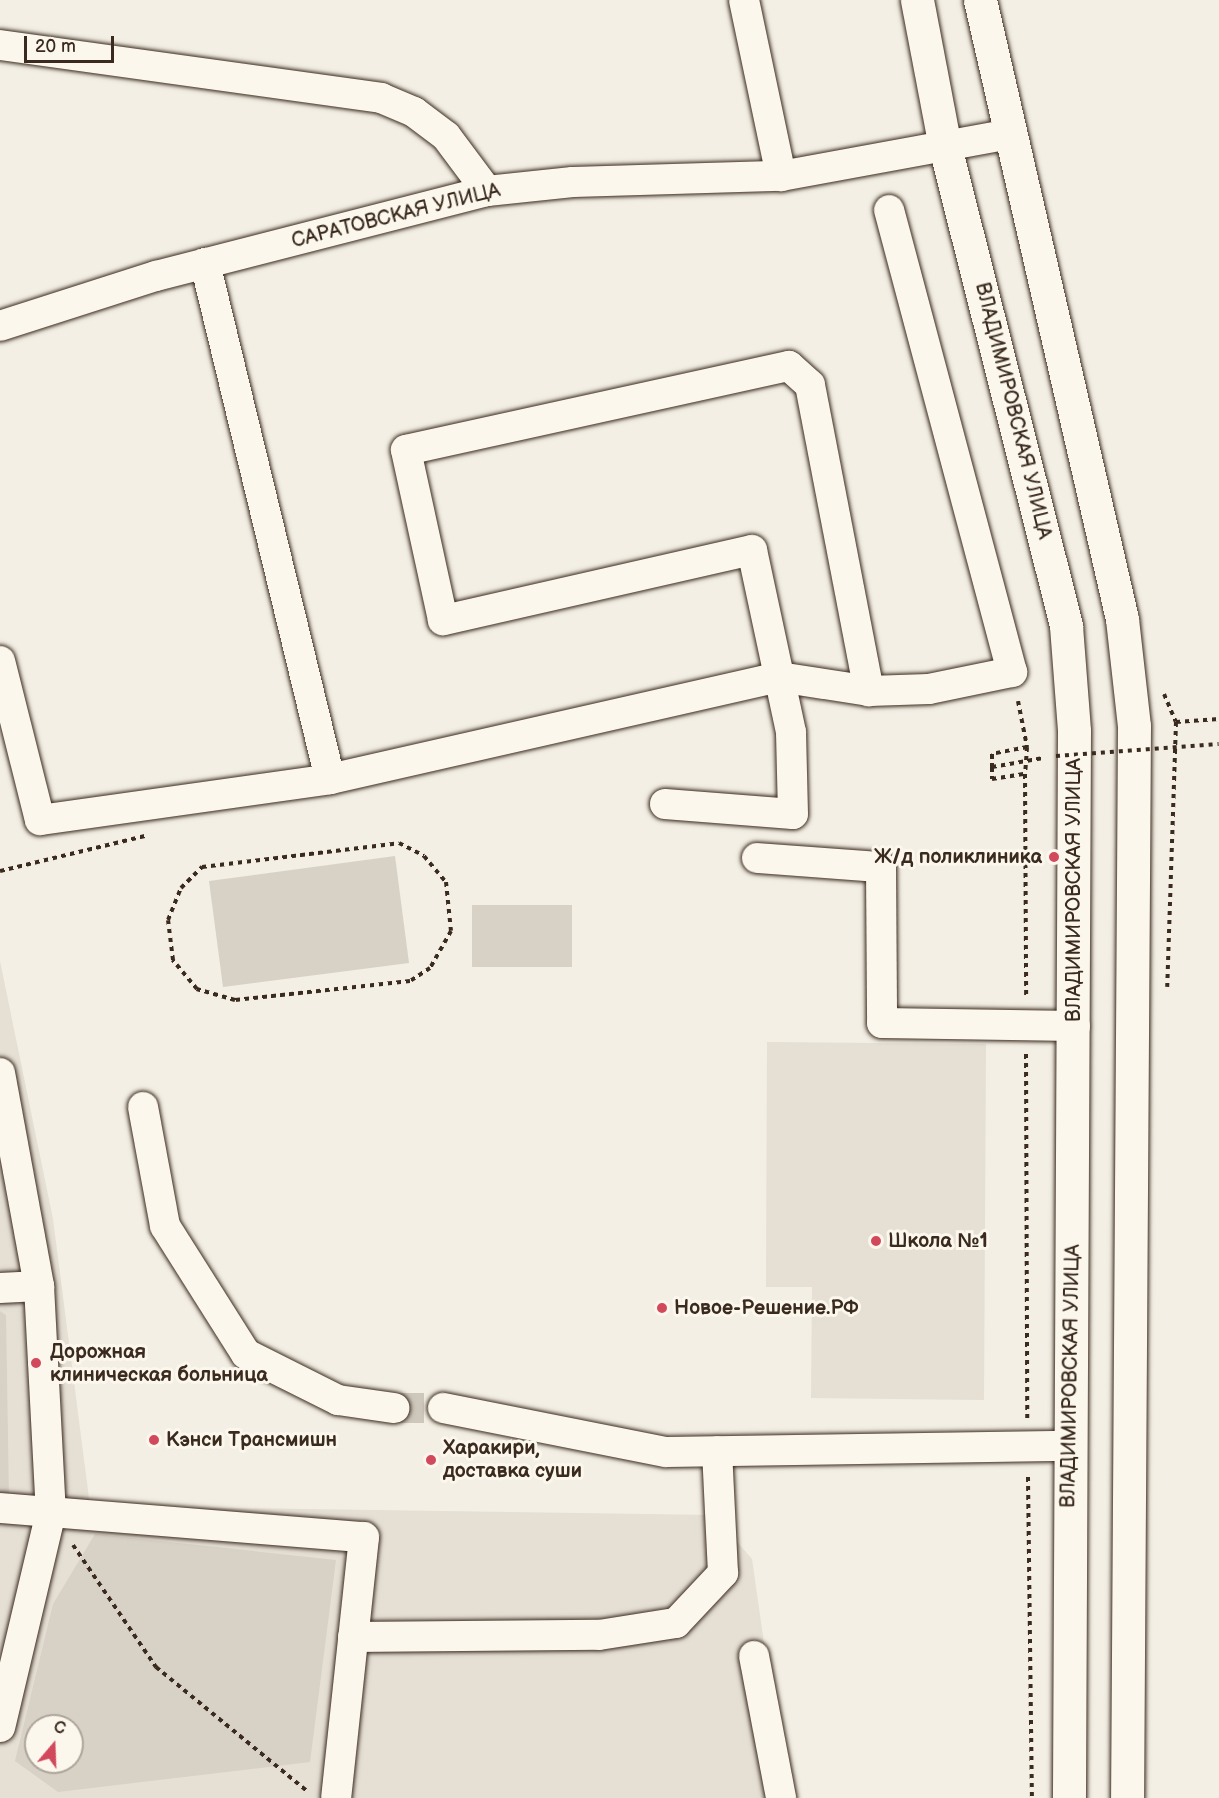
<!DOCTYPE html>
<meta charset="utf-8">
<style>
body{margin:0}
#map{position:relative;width:1219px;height:1798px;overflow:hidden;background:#f3efe4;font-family:"Balsamiq Sans",sans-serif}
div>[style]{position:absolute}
.built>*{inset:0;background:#e5dfd4}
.green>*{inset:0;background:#d8d1c6}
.minor-tunnel>*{height:30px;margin-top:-15px;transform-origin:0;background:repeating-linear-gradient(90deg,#cec8bc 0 30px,transparent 0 45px)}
.path>*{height:4px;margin-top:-2px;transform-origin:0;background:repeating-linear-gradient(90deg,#3b2a1e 0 4.5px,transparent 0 9px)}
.roads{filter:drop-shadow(0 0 2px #3b2a1e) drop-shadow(0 0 2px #3b2a1e)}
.minor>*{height:30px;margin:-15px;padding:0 15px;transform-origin:15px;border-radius:15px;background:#fbf7ec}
.major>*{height:33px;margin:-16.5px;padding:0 16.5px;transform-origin:16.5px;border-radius:16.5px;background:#fbf7ec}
.path-bridge>*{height:4px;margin-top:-2px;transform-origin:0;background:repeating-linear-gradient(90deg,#3b2a1e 0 4.5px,transparent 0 9px)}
.dots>*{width:16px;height:16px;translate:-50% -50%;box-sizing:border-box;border:3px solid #fbf7ec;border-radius:50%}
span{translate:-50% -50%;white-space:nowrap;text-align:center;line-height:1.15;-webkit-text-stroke:6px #fbf7ec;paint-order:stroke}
.street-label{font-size:20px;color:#3b2a1e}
.poi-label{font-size:20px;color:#3b2a1e;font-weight:700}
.right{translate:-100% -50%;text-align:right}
.left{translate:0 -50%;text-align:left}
.north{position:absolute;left:24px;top:1714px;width:60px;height:60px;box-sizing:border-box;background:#fbf7ec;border:2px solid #aea59a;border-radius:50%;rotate:19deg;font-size:16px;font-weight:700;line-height:24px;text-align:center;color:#3b2a1e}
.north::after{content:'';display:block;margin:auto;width:21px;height:27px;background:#d1495b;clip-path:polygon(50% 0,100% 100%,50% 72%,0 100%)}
.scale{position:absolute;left:24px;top:36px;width:90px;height:27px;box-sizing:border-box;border:3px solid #3b2a1e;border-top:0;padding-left:8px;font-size:18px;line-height:21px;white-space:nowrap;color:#3b2a1e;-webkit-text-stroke:4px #fbf7ec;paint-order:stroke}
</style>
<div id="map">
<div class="built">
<div style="clip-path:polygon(evenodd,0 961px,53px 1219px,90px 1506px,714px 1515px,752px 1559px,786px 1798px,0 1798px,0 961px,36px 1726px,72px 1726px,72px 1762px,36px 1762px,36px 1726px)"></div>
<div style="clip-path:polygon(767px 1042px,986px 1044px,984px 1400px,811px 1398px,812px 1287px,766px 1287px)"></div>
</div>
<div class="green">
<div style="clip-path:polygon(395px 856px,409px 963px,223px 987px,209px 881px)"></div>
<div style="clip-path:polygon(472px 905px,572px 905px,572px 967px,472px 967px)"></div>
<div style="clip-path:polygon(0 1311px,6px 1315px,9px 1500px,0 1499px)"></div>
<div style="clip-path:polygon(evenodd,95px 1534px,336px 1560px,310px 1762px,58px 1792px,15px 1761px,53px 1604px,95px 1534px,36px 1726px,72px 1726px,72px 1762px,36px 1762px,36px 1726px)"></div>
</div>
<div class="minor-tunnel">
<div style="left:394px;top:1408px;width:49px"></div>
</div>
<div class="path">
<div style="left:1164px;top:694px;width:30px;rotate:67deg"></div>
<div style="left:1176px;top:722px;width:265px;rotate:91.9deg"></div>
<div style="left:1018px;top:701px;width:47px;rotate:78.9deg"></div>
<div style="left:1027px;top:747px;width:27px;rotate:94deg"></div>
<div style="left:1176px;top:722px;width:43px;rotate:-4deg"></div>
<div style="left:1027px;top:747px;width:36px;rotate:169deg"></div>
<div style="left:992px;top:754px;width:13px;rotate:90deg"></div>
<div style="left:992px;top:767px;width:52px;rotate:-10deg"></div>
<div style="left:992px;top:767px;width:12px;rotate:90deg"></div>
<div style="left:992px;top:779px;width:33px;rotate:-9deg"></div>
<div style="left:1025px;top:774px;width:221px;rotate:89.7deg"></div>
<div style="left:399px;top:843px;width:28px;rotate:27deg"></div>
<div style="left:424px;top:856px;width:34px;rotate:50deg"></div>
<div style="left:446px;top:882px;width:49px;rotate:84.2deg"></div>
<div style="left:451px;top:931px;width:43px;rotate:119.6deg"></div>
<div style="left:430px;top:968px;width:24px;rotate:147deg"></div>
<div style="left:410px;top:981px;width:176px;rotate:173.8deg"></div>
<div style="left:235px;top:1000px;width:40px;rotate:-164deg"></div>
<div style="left:197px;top:989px;width:38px;rotate:-130deg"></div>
<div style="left:173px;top:960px;width:40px;rotate:-97.1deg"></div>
<div style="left:168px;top:920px;width:35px;rotate:-68deg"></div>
<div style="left:181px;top:888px;width:30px;rotate:-45deg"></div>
<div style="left:202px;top:867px;width:198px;rotate:-6.9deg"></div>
<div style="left:0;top:871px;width:149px;rotate:-13.6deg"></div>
<div style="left:1026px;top:1054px;width:364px;rotate:89.8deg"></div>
<div style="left:1028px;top:1477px;width:321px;rotate:89.3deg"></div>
<div style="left:73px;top:1545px;width:148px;rotate:55.8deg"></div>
<div style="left:156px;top:1667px;width:197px;rotate:39.4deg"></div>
</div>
<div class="roads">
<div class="minor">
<div style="left:744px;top:0;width:180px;rotate:78.1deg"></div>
<div style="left:0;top:45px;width:385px;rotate:7.9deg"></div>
<div style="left:381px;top:98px;width:36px;rotate:23deg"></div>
<div style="left:414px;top:112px;width:40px;rotate:37deg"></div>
<div style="left:446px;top:136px;width:69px;rotate:53.3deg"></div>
<div style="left:205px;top:263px;width:531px;rotate:76.38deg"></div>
<div style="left:330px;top:779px;width:460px;rotate:-12.8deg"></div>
<div style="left:779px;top:677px;width:91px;rotate:8.8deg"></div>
<div style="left:869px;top:691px;width:60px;rotate:-1.9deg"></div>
<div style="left:929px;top:689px;width:85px;rotate:-11.6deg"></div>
<div style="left:1012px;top:672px;width:478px;rotate:-104.9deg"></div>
<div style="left:0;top:326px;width:164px;rotate:-17.8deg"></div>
<div style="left:156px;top:276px;width:342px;rotate:-14.4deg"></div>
<div style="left:487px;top:191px;width:86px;rotate:-6deg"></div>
<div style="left:573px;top:182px;width:208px;rotate:-1.7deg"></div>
<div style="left:781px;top:176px;width:233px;rotate:-10.4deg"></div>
<div style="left:0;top:661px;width:164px;rotate:75.9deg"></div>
<div style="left:40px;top:820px;width:293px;rotate:-8deg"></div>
<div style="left:665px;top:804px;width:128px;rotate:4.5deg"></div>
<div style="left:793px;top:814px;width:82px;rotate:-91.4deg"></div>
<div style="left:791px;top:732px;width:186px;rotate:-102.1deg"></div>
<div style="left:752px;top:550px;width:317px;rotate:167.2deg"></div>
<div style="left:443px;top:620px;width:174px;rotate:-102.3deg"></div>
<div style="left:406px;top:450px;width:392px;rotate:-12.4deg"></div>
<div style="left:789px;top:366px;width:28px;rotate:42deg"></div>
<div style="left:810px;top:385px;width:312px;rotate:79.1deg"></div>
<div style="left:757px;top:858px;width:124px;rotate:4.2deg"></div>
<div style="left:881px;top:867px;width:156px;rotate:89.6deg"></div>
<div style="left:882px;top:1023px;width:193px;rotate:0.9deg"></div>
<div style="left:0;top:1073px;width:217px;rotate:79.6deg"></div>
<div style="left:39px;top:1286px;width:226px;rotate:87deg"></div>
<div style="left:51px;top:1512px;width:221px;rotate:103.3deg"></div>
<div style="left:143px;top:1107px;width:121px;rotate:79.5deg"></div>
<div style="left:165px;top:1226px;width:151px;rotate:57.7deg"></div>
<div style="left:246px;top:1354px;width:103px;rotate:26.6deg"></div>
<div style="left:338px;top:1400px;width:57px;rotate:8.1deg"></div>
<div style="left:0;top:1288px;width:39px;rotate:-3deg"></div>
<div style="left:443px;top:1408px;width:227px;rotate:11.2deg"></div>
<div style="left:666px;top:1452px;width:404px;rotate:-0.9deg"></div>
<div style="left:0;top:1508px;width:365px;rotate:4.6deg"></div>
<div style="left:364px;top:1537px;width:262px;rotate:96.1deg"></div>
<div style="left:353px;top:1637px;width:246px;rotate:-0.5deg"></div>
<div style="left:599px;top:1635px;width:78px;rotate:-8.9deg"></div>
<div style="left:676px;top:1623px;width:69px;rotate:-46.8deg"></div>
<div style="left:723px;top:1573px;width:122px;rotate:-92.8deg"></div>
<div style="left:754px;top:1656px;width:145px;rotate:79.2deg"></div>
</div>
<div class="major">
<div style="left:917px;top:0;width:150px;rotate:79.2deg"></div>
<div style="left:945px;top:147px;width:494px;rotate:75.8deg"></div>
<div style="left:1066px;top:626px;width:105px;rotate:85.6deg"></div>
<div style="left:1074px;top:731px;width:1067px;rotate:90.27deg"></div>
<div style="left:980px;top:0;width:635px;rotate:77.08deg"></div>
<div style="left:1122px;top:619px;width:108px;rotate:83.6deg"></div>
<div style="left:1134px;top:726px;width:1072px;rotate:90.37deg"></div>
</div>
</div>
<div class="path-bridge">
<div style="left:1056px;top:756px;width:163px;rotate:-4.2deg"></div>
</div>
<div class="dots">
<div style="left:1054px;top:857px;background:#d1495b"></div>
<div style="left:876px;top:1241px;background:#d1495b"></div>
<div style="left:662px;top:1308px;background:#d1495b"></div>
<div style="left:36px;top:1363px;background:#d1495b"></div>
<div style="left:154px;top:1440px;background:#d1495b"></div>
<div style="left:431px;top:1460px;background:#d1495b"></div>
</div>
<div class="street-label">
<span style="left:396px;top:216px;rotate:-14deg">САРАТОВСКАЯ УЛИЦА</span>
<span style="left:1013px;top:411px;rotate:76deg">ВЛАДИМИРОВСКАЯ УЛИЦА</span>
<span style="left:1074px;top:890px;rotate:-90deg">ВЛАДИМИРОВСКАЯ УЛИЦА</span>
<span style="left:1071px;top:1376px;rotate:-89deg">ВЛАДИМИРОВСКАЯ УЛИЦА</span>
</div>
<div class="poi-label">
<span class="right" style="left:1042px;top:857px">Ж/д поликлиника</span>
<span class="left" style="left:888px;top:1241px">Школа №1</span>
<span class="left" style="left:674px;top:1308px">Новое-Решение.РФ</span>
<span class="left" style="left:50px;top:1364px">Дорожная<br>клиническая больница</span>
<span class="left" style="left:166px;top:1440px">Кэнси Трансмишн</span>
<span class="left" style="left:443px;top:1460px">Харакири,<br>доставка суши</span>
</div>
<div class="north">С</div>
<div class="scale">20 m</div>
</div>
